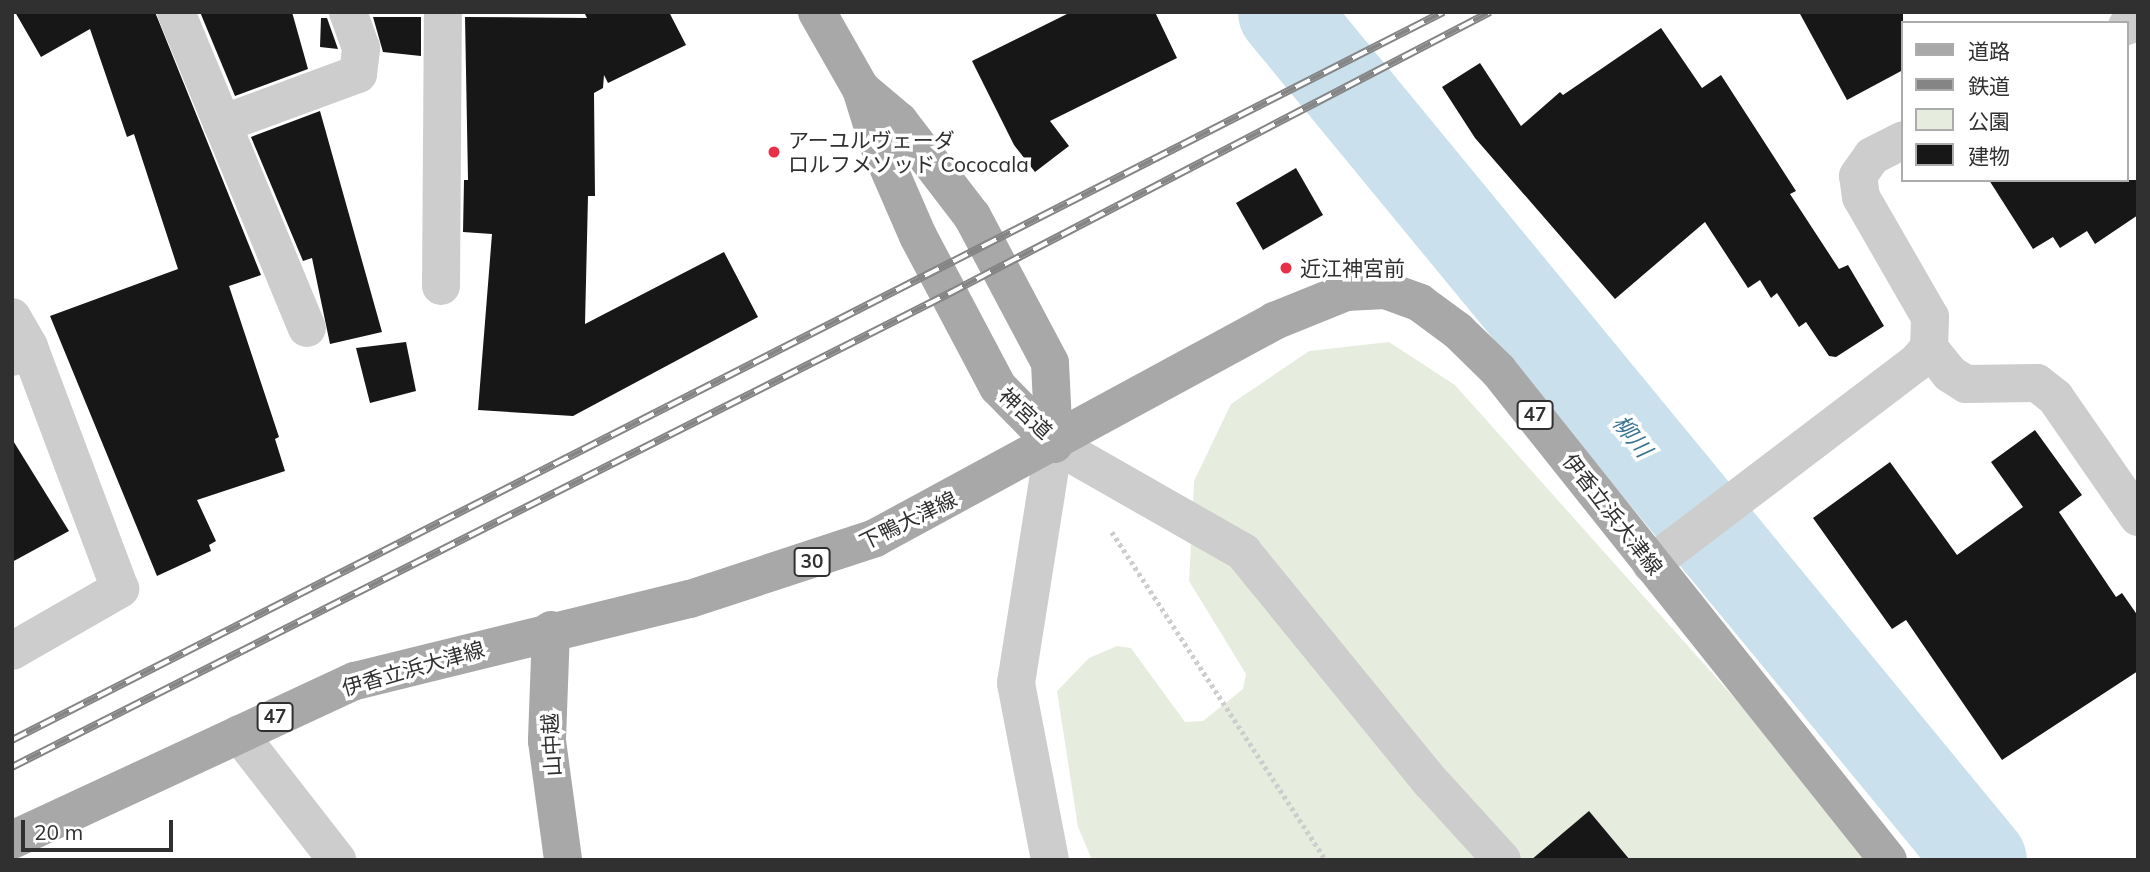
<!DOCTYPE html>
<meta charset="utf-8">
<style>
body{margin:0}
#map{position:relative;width:2150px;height:872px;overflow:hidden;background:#fff;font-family:Mulish,"Noto Sans JP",sans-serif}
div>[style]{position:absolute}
.green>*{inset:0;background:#e7edde}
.river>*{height:91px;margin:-45.5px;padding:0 45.5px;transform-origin:45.5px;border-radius:45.5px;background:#cae1ed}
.building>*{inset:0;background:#171717}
.path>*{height:4.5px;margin-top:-2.25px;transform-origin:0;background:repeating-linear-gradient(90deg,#cdcdcd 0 3.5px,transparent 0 7px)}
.street>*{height:38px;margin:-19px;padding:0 19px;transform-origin:19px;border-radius:19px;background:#cdcdcd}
.primary>*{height:38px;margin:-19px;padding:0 19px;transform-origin:19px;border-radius:19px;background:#a8a8a8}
.rail>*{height:8px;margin-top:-4px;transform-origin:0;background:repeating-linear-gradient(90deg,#fff 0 16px,#858585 0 32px);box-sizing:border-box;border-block:2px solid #858585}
.dots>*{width:19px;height:19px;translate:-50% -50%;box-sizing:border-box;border:4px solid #fff;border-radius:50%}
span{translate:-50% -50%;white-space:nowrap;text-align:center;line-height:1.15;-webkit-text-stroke:7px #fff;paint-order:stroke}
.shield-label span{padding:2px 5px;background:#fff;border:2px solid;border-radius:5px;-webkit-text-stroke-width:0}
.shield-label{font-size:19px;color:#303030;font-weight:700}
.poi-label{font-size:21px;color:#303030}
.left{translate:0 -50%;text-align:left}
.street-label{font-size:21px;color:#303030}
.water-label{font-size:23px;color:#3c7594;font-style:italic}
.frame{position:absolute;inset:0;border:14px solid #303030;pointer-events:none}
.legend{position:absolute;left:1901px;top:21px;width:228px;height:161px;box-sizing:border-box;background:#fff;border:2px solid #acacac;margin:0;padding:9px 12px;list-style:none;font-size:21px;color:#303030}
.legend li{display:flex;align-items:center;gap:14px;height:35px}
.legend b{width:35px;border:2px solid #acacac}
.scale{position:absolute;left:21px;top:820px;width:152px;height:32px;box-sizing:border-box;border:4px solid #303030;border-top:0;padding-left:9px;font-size:21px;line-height:24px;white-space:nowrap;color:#303030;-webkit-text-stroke:5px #fff;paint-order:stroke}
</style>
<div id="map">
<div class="green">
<div style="clip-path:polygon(1389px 342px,1455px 385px,1879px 860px,1092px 860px,1078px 827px,1057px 691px,1089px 658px,1117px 646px,1131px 648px,1185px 722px,1203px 721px,1243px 689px,1246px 674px,1189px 581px,1194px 481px,1231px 404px,1309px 351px)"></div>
</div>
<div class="river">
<div style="left:1283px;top:12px;width:1098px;rotate:50.54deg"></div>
</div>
<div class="building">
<div style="clip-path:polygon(15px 12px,155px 12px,261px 275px,229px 286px,279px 437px,275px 439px,285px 471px,197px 500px,216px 541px,209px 545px,211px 551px,157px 576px,50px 316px,178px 269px,134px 134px,127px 137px,90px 29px,41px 57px)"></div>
<div style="clip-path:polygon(200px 12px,292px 12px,308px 69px,235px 96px)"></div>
<div style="clip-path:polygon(584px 12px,669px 12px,686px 45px,608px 83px,604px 75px,603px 88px,594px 93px,595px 196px,588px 196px,585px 324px,724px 252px,758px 317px,573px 416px,478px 410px,492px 234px,463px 232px,464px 180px,468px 180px,465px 17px,587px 18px)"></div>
<div style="clip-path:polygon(1071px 12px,1155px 12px,1177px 58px,1050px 121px,1069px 146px,1035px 172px,1014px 145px,972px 61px)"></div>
<div style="clip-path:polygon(1799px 12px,1903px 12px,1903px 70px,1847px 100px)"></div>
<div style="clip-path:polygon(373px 17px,421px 17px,421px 56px,383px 52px)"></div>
<div style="clip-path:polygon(321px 18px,327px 18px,338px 49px,320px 47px)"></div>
<div style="clip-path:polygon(1661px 28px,1702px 88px,1721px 75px,1796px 191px,1790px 194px,1839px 269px,1848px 265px,1884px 326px,1836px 357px,1829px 356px,1806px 322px,1799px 327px,1777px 293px,1771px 298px,1760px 280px,1748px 288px,1705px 222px,1615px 299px,1475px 138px,1442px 87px,1480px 63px,1521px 126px,1560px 92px,1563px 95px)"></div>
<div style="clip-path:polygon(320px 111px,382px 332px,330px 344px,312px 258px,303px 261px,251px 137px)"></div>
<div style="clip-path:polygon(1296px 168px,1323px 215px,1263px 250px,1236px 203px)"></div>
<div style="clip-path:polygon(1989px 180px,2138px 180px,2138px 215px,2095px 244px,2087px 231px,2060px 248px,2053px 237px,2033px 249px)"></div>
<div style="clip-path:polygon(406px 342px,416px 391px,370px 403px,356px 348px)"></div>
<div style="clip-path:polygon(2035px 430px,2082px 495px,2059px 512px,2116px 597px,2122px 593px,2138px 616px,2138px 671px,2002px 760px,1906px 620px,1892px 629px,1813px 518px,1890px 462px,1957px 555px,2023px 507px,1991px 462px)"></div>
<div style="clip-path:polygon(12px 439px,69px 531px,12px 562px)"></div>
<div style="clip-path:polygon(1589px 811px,1630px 860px,1531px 860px)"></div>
</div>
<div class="path">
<div style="left:1112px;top:532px;width:392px;rotate:56.9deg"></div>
</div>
<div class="street">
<div style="left:176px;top:12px;width:342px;rotate:67.5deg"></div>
<div style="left:2127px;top:26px;width:13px;rotate:-29deg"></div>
<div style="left:222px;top:124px;width:145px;rotate:-20.2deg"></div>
<div style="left:358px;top:74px;width:26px;rotate:-83deg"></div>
<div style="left:361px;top:48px;width:38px;rotate:-110deg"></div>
<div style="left:441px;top:286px;width:274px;rotate:-89.6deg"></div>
<div style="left:12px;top:317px;width:34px;rotate:60deg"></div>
<div style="left:29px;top:347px;width:20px;rotate:150deg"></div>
<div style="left:1929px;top:348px;width:33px;rotate:51deg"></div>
<div style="left:1950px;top:374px;width:19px;rotate:32deg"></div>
<div style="left:1966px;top:384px;width:71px;rotate:-0.8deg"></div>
<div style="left:2037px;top:383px;width:23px;rotate:38deg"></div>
<div style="left:2055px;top:397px;width:146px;rotate:55.3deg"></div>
<div style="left:1651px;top:564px;width:333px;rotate:-37.2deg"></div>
<div style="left:1916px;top:363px;width:20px;rotate:-49deg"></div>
<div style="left:1929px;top:348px;width:31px;rotate:-88deg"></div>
<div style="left:1930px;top:317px;width:138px;rotate:-119.9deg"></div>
<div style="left:1861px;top:197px;width:21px;rotate:-98deg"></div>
<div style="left:1858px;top:176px;width:24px;rotate:-55deg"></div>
<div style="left:1872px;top:156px;width:35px;rotate:-27deg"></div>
<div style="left:12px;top:651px;width:125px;rotate:-29.9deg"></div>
<div style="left:120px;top:589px;width:259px;rotate:-110.6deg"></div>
<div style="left:239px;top:734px;width:160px;rotate:52.1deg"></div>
<div style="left:1050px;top:860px;width:180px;rotate:-100.9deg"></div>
<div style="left:1016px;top:683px;width:242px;rotate:-81deg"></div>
<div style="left:1054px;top:444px;width:218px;rotate:29.7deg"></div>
<div style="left:1243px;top:552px;width:296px;rotate:50.8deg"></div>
<div style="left:1430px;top:781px;width:107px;rotate:47.7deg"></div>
</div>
<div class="primary">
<div style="left:817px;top:12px;width:89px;rotate:60.3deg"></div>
<div style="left:861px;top:89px;width:58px;rotate:72.8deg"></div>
<div style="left:878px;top:144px;width:100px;rotate:66.5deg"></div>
<div style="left:918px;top:236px;width:171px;rotate:62.1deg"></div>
<div style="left:998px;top:387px;width:80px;rotate:45.5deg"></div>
<div style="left:861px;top:89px;width:50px;rotate:40.1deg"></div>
<div style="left:899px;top:121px;width:120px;rotate:52.5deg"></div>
<div style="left:972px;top:216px;width:166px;rotate:62deg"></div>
<div style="left:1050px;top:363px;width:81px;rotate:87.2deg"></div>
<div style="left:551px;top:630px;width:111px;rotate:92.1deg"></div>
<div style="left:547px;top:741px;width:120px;rotate:82.3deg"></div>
<div style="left:12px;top:840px;width:378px;rotate:-24.9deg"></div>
<div style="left:355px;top:681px;width:345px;rotate:-13.8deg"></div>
<div style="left:690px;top:599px;width:195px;rotate:-18.2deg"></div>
<div style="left:875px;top:538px;width:454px;rotate:-28.5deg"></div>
<div style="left:1274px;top:321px;width:78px;rotate:-21.9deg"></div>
<div style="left:1346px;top:292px;width:39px;rotate:-3deg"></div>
<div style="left:1385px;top:290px;width:37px;rotate:20deg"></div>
<div style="left:1420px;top:303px;width:47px;rotate:36.4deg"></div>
<div style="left:1458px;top:331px;width:56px;rotate:44.3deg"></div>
<div style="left:1498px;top:370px;width:626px;rotate:51.48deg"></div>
</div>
<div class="rail">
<div style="left:12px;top:740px;width:1606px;rotate:-26.96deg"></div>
<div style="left:12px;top:767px;width:1049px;rotate:-26.81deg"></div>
<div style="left:948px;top:294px;width:611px;rotate:-27.49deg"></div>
</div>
<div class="dots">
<div style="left:774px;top:152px;background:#e73146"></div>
<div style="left:1286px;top:268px;background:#e73146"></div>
</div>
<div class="shield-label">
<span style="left:1535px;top:415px">47</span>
<span style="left:812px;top:562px">30</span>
<span style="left:275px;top:717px">47</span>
</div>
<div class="poi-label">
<span class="left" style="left:788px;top:152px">アーユルヴェーダ<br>ロルフメソッド Cococala</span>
<span class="left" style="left:1300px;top:268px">近江神宮前</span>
</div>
<div class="street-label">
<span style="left:1026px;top:413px;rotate:43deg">神宮道</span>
<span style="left:1613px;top:514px;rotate:52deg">伊香立浜大津線</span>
<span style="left:908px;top:520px;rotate:-26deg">下鴨大津線</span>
<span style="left:413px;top:668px;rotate:-16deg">伊香立浜大津線</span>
<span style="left:551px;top:745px;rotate:-93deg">山中越</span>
</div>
<div class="water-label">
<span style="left:1632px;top:436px;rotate:51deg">柳川</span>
</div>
<div class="frame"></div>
<ul class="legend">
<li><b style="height:9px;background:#a8a8a8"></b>道路</li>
<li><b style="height:9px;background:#858585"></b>鉄道</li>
<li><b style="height:19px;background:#e7edde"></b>公園</li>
<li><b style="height:19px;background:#171717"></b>建物</li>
</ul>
<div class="scale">20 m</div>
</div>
